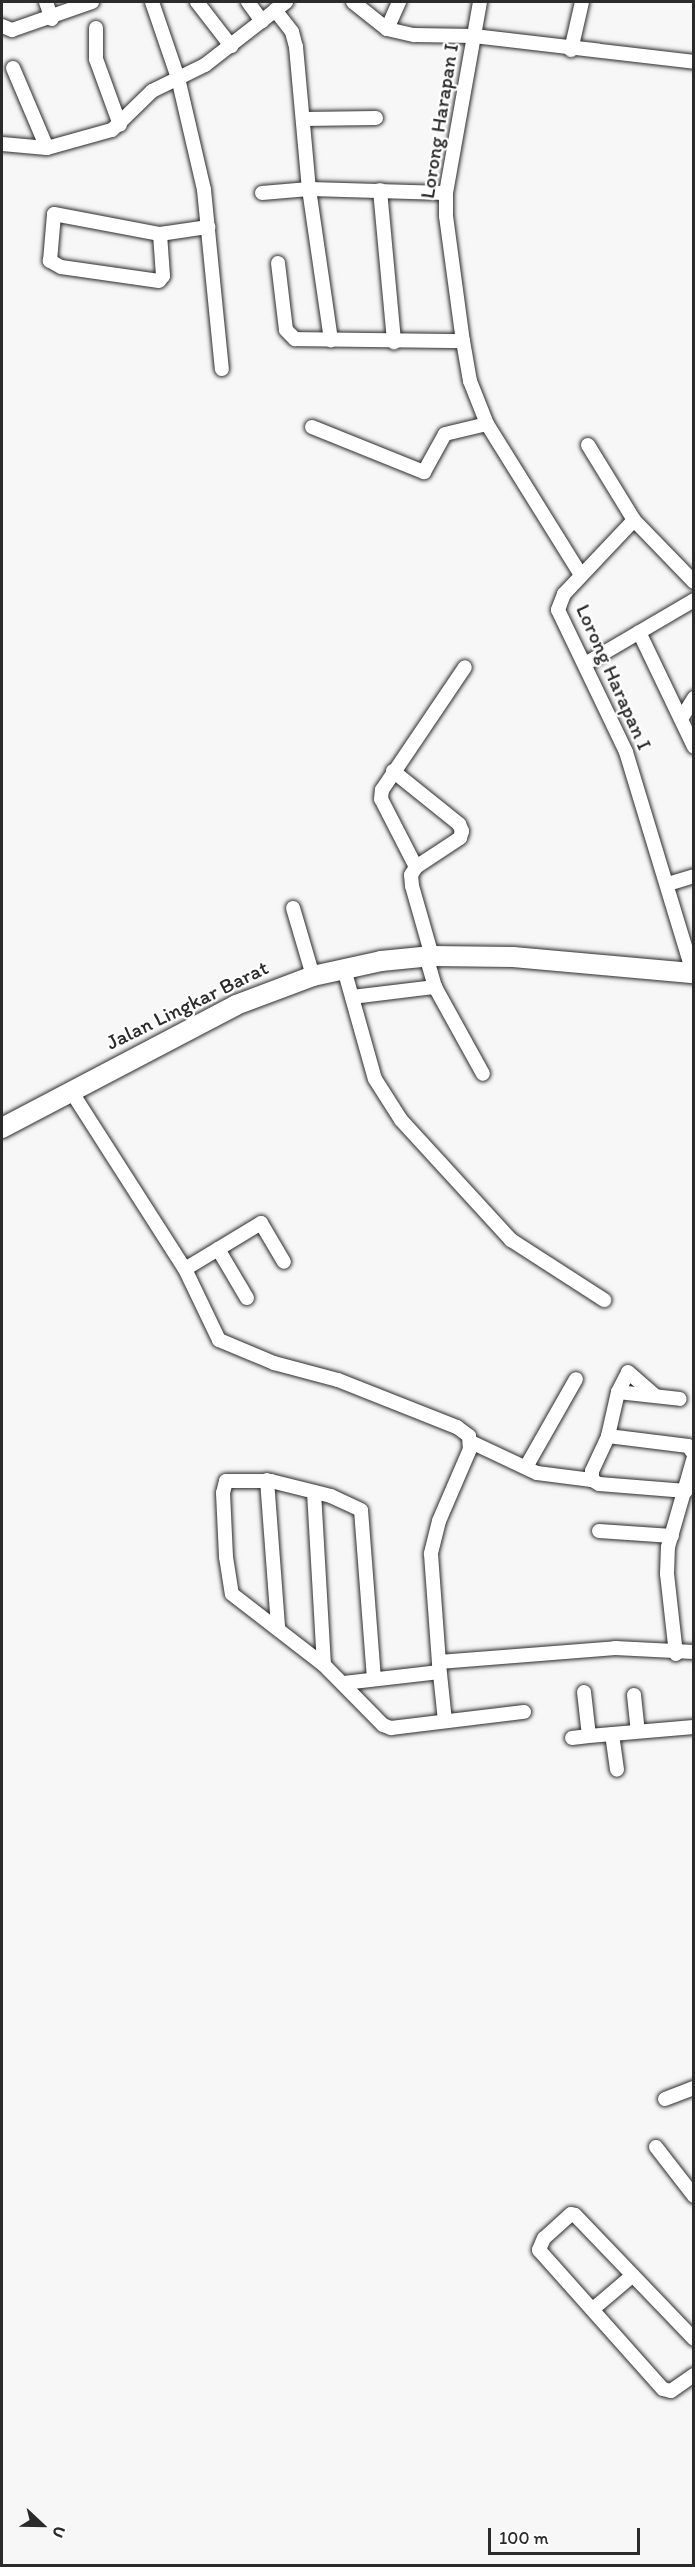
<!DOCTYPE html>
<style>
body{margin:0}
#map{position:relative;width:695px;height:2567px;overflow:hidden;background:#f7f7f7;font-family:Itim,sans-serif}
div>[style]{position:absolute}
.roads{filter:drop-shadow(0 0 2px #2b2b2b) drop-shadow(0 0 2px #2b2b2b)}
.minor>*{height:14px;margin:-7px;padding:0 7px;transform-origin:7px;border-radius:7px;background:#fff}
.highway>*{height:20px;margin:-10px;padding:0 10px;transform-origin:10px;border-radius:10px;background:#fff}
span{translate:-50% -50%;white-space:nowrap;text-align:center;line-height:1.15;-webkit-text-stroke:4.5px #fff;paint-order:stroke}
.street-label{font-size:21px;color:#2b2b2b}
.frame{position:absolute;inset:0;border:3px solid #2b2b2b;pointer-events:none}
.north{position:absolute;left:12px;top:2495px;width:60px;height:60px;-webkit-text-stroke:4px #fff;paint-order:stroke;rotate:112deg;font-size:16px;font-weight:700;line-height:24px;text-align:center;color:#2b2b2b}
.north::after{content:'';display:block;margin:auto;width:21px;height:27px;background:#2b2b2b;clip-path:polygon(50% 0,100% 100%,50% 72%,0 100%)}
.scale{position:absolute;left:488px;top:2528px;width:152px;height:27px;box-sizing:border-box;border:3px solid #2b2b2b;border-top:0;padding-left:8px;font-size:18px;line-height:21px;white-space:nowrap;color:#2b2b2b;-webkit-text-stroke:4px #fff;paint-order:stroke}
</style>
<div id="map">
<div class="roads">
<div class="minor">
<div style="left:46px;top:2px;width:18px;rotate:71deg"></div>
<div style="left:152px;top:2px;width:80px;rotate:71.1deg"></div>
<div style="left:178px;top:78px;width:115px;rotate:76.9deg"></div>
<div style="left:204px;top:190px;width:180px;rotate:84.3deg"></div>
<div style="left:197px;top:2px;width:56px;rotate:52.3deg"></div>
<div style="left:248px;top:2px;width:24px;rotate:54deg"></div>
<div style="left:353px;top:2px;width:43px;rotate:38.5deg"></div>
<div style="left:387px;top:29px;width:28px;rotate:13deg"></div>
<div style="left:414px;top:35px;width:60px;rotate:1deg"></div>
<div style="left:474px;top:36px;width:222px;rotate:6.7deg"></div>
<div style="left:480px;top:2px;width:194px;rotate:100.1deg"></div>
<div style="left:446px;top:193px;width:23px;rotate:90deg"></div>
<div style="left:446px;top:216px;width:126px;rotate:82.3deg"></div>
<div style="left:463px;top:341px;width:41px;rotate:80.1deg"></div>
<div style="left:470px;top:381px;width:46px;rotate:68.4deg"></div>
<div style="left:487px;top:424px;width:178px;rotate:58.1deg"></div>
<div style="left:275px;top:10px;width:28px;rotate:52deg"></div>
<div style="left:292px;top:32px;width:16px;rotate:75deg"></div>
<div style="left:296px;top:47px;width:143px;rotate:84.8deg"></div>
<div style="left:309px;top:189px;width:153px;rotate:81.7deg"></div>
<div style="left:2px;top:26px;width:11px;rotate:22deg"></div>
<div style="left:12px;top:30px;width:85px;rotate:-19.3deg"></div>
<div style="left:96px;top:28px;width:31px;rotate:90deg"></div>
<div style="left:96px;top:59px;width:70px;rotate:70deg"></div>
<div style="left:387px;top:29px;width:30px;rotate:-66deg"></div>
<div style="left:571px;top:50px;width:49px;rotate:-77.1deg"></div>
<div style="left:13px;top:68px;width:87px;rotate:67deg"></div>
<div style="left:304px;top:119px;width:72px;rotate:-0.8deg"></div>
<div style="left:2px;top:144px;width:45px;rotate:5.1deg"></div>
<div style="left:47px;top:148px;width:67px;rotate:-15.5deg"></div>
<div style="left:112px;top:130px;width:56px;rotate:-44.3deg"></div>
<div style="left:152px;top:91px;width:59px;rotate:-26.1deg"></div>
<div style="left:205px;top:65px;width:103px;rotate:-37.9deg"></div>
<div style="left:380px;top:190px;width:153px;rotate:84.7deg"></div>
<div style="left:262px;top:193px;width:47px;rotate:-4.9deg"></div>
<div style="left:309px;top:189px;width:137px;rotate:1.7deg"></div>
<div style="left:160px;top:234px;width:42px;rotate:85.9deg"></div>
<div style="left:163px;top:276px;width:6px;rotate:129deg"></div>
<div style="left:159px;top:281px;width:99px;rotate:-171.9deg"></div>
<div style="left:61px;top:267px;width:13px;rotate:-151deg"></div>
<div style="left:50px;top:261px;width:47px;rotate:-85.1deg"></div>
<div style="left:54px;top:214px;width:108px;rotate:10.7deg"></div>
<div style="left:160px;top:234px;width:49px;rotate:-8.3deg"></div>
<div style="left:278px;top:263px;width:67px;rotate:83.2deg"></div>
<div style="left:286px;top:330px;width:13px;rotate:45deg"></div>
<div style="left:295px;top:339px;width:168px;rotate:0.7deg"></div>
<div style="left:312px;top:427px;width:121px;rotate:21.9deg"></div>
<div style="left:424px;top:472px;width:43px;rotate:-61.1deg"></div>
<div style="left:445px;top:434px;width:43px;rotate:-13.4deg"></div>
<div style="left:588px;top:445px;width:88px;rotate:58.5deg"></div>
<div style="left:634px;top:520px;width:102px;rotate:133.4deg"></div>
<div style="left:564px;top:594px;width:17px;rotate:111deg"></div>
<div style="left:558px;top:610px;width:157px;rotate:64.4deg"></div>
<div style="left:626px;top:752px;width:231px;rotate:73.1deg"></div>
<div style="left:634px;top:520px;width:86px;rotate:45.9deg"></div>
<div style="left:639px;top:632px;width:127px;rotate:64.4deg"></div>
<div style="left:585px;top:664px;width:126px;rotate:-30.4deg"></div>
<div style="left:681px;top:719px;width:25px;rotate:-58deg"></div>
<div style="left:393px;top:771px;width:85px;rotate:38.8deg"></div>
<div style="left:459px;top:824px;width:8px;rotate:67deg"></div>
<div style="left:462px;top:831px;width:7px;rotate:106deg"></div>
<div style="left:460px;top:838px;width:53px;rotate:146.6deg"></div>
<div style="left:668px;top:884px;width:27px;rotate:-17deg"></div>
<div style="left:293px;top:908px;width:71px;rotate:73.6deg"></div>
<div style="left:432px;top:956px;width:73px;rotate:-105.9deg"></div>
<div style="left:412px;top:886px;width:11px;rotate:-95deg"></div>
<div style="left:411px;top:875px;width:9px;rotate:-58deg"></div>
<div style="left:416px;top:867px;width:76px;rotate:-117.2deg"></div>
<div style="left:381px;top:799px;width:9px;rotate:-84deg"></div>
<div style="left:382px;top:790px;width:148px;rotate:-56deg"></div>
<div style="left:344px;top:969px;width:114px;rotate:74.3deg"></div>
<div style="left:375px;top:1079px;width:49px;rotate:57.6deg"></div>
<div style="left:401px;top:1120px;width:163px;rotate:47.5deg"></div>
<div style="left:511px;top:1240px;width:111px;rotate:32.8deg"></div>
<div style="left:435px;top:987px;width:99px;rotate:61.1deg"></div>
<div style="left:352px;top:997px;width:84px;rotate:-6.9deg"></div>
<div style="left:435px;top:987px;width:32px;rotate:-106deg"></div>
<div style="left:71px;top:1091px;width:211px;rotate:57.4deg"></div>
<div style="left:185px;top:1269px;width:79px;rotate:64.4deg"></div>
<div style="left:219px;top:1340px;width:60px;rotate:22.7deg"></div>
<div style="left:274px;top:1363px;width:66px;rotate:14.9deg"></div>
<div style="left:338px;top:1380px;width:128px;rotate:21.6deg"></div>
<div style="left:457px;top:1427px;width:15px;rotate:37deg"></div>
<div style="left:469px;top:1436px;width:13px;rotate:86deg"></div>
<div style="left:470px;top:1449px;width:78px;rotate:113.3deg"></div>
<div style="left:439px;top:1521px;width:34px;rotate:104deg"></div>
<div style="left:431px;top:1554px;width:108px;rotate:85.8deg"></div>
<div style="left:439px;top:1662px;width:177px;rotate:-4.5deg"></div>
<div style="left:615px;top:1648px;width:79px;rotate:2.9deg"></div>
<div style="left:218px;top:1249px;width:57px;rotate:59.4deg"></div>
<div style="left:185px;top:1269px;width:89px;rotate:-31.2deg"></div>
<div style="left:261px;top:1223px;width:45px;rotate:59.5deg"></div>
<div style="left:618px;top:1392px;width:22px;rotate:-63deg"></div>
<div style="left:628px;top:1372px;width:35px;rotate:41deg"></div>
<div style="left:608px;top:1436px;width:45px;rotate:-77.2deg"></div>
<div style="left:618px;top:1392px;width:62px;rotate:6.4deg"></div>
<div style="left:471px;top:1442px;width:73px;rotate:25.2deg"></div>
<div style="left:537px;top:1473px;width:55px;rotate:7.3deg"></div>
<div style="left:526px;top:1467px;width:101px;rotate:-60.4deg"></div>
<div style="left:267px;top:1480px;width:148px;rotate:85.7deg"></div>
<div style="left:686px;top:1491px;width:87px;rotate:-175.4deg"></div>
<div style="left:599px;top:1484px;width:8px;rotate:-150deg"></div>
<div style="left:592px;top:1480px;width:9px;rotate:-90deg"></div>
<div style="left:592px;top:1471px;width:38px;rotate:-65deg"></div>
<div style="left:608px;top:1436px;width:81px;rotate:7.1deg"></div>
<div style="left:688px;top:1446px;width:10px;rotate:53deg"></div>
<div style="left:314px;top:1492px;width:173px;rotate:86.7deg"></div>
<div style="left:599px;top:1531px;width:73px;rotate:3.9deg"></div>
<div style="left:676px;top:1654px;width:81px;rotate:-96.4deg"></div>
<div style="left:667px;top:1574px;width:27px;rotate:-88deg"></div>
<div style="left:668px;top:1547px;width:94px;rotate:-73.9deg"></div>
<div style="left:439px;top:1664px;width:57px;rotate:84deg"></div>
<div style="left:374px;top:1679px;width:169px;rotate:-94.4deg"></div>
<div style="left:361px;top:1510px;width:33px;rotate:-155deg"></div>
<div style="left:331px;top:1496px;width:62px;rotate:-166deg"></div>
<div style="left:271px;top:1481px;width:45px;rotate:180deg"></div>
<div style="left:226px;top:1481px;width:12px;rotate:104deg"></div>
<div style="left:223px;top:1493px;width:64px;rotate:87.3deg"></div>
<div style="left:226px;top:1557px;width:37px;rotate:81deg"></div>
<div style="left:232px;top:1594px;width:116px;rotate:37.7deg"></div>
<div style="left:324px;top:1665px;width:84px;rotate:45.5deg"></div>
<div style="left:383px;top:1725px;width:9px;rotate:21deg"></div>
<div style="left:391px;top:1728px;width:134px;rotate:-6.9deg"></div>
<div style="left:344px;top:1683px;width:96px;rotate:-6.6deg"></div>
<div style="left:584px;top:1692px;width:44px;rotate:83.5deg"></div>
<div style="left:589px;top:1736px;width:105px;rotate:-4.9deg"></div>
<div style="left:634px;top:1695px;width:36px;rotate:84deg"></div>
<div style="left:612px;top:1734px;width:36px;rotate:82deg"></div>
<div style="left:572px;top:1738px;width:17px;rotate:-7deg"></div>
<div style="left:665px;top:2099px;width:31px;rotate:-21deg"></div>
<div style="left:656px;top:2147px;width:62px;rotate:52.2deg"></div>
<div style="left:593px;top:2309px;width:52px;rotate:-40.4deg"></div>
<div style="left:694px;top:2339px;width:172px;rotate:-133.8deg"></div>
<div style="left:575px;top:2215px;width:4px;rotate:-166deg"></div>
<div style="left:571px;top:2214px;width:36px;rotate:138deg"></div>
<div style="left:544px;top:2238px;width:13px;rotate:113deg"></div>
<div style="left:539px;top:2250px;width:186px;rotate:48.3deg"></div>
<div style="left:663px;top:2389px;width:8px;rotate:14deg"></div>
<div style="left:671px;top:2391px;width:28px;rotate:-35deg"></div>
</div>
<div class="highway">
<div style="left:2px;top:1128px;width:264px;rotate:-27.7deg"></div>
<div style="left:236px;top:1005px;width:82px;rotate:-20.6deg"></div>
<div style="left:313px;top:976px;width:70px;rotate:-12.4deg"></div>
<div style="left:381px;top:961px;width:51px;rotate:-5.6deg"></div>
<div style="left:432px;top:956px;width:81px;rotate:0.7deg"></div>
<div style="left:513px;top:957px;width:182px;rotate:5.1deg"></div>
</div>
</div>
<div class="street-label">
<span style="left:439px;top:121px;rotate:-81deg">Lorong Harapan I</span>
<span style="left:614px;top:677px;rotate:66deg">Lorong Harapan I</span>
<span style="left:187px;top:1005px;rotate:-26deg">Jalan Lingkar Barat</span>
</div>
<div class="frame"></div>
<div class="north">U</div>
<div class="scale">100 m</div>
</div>
